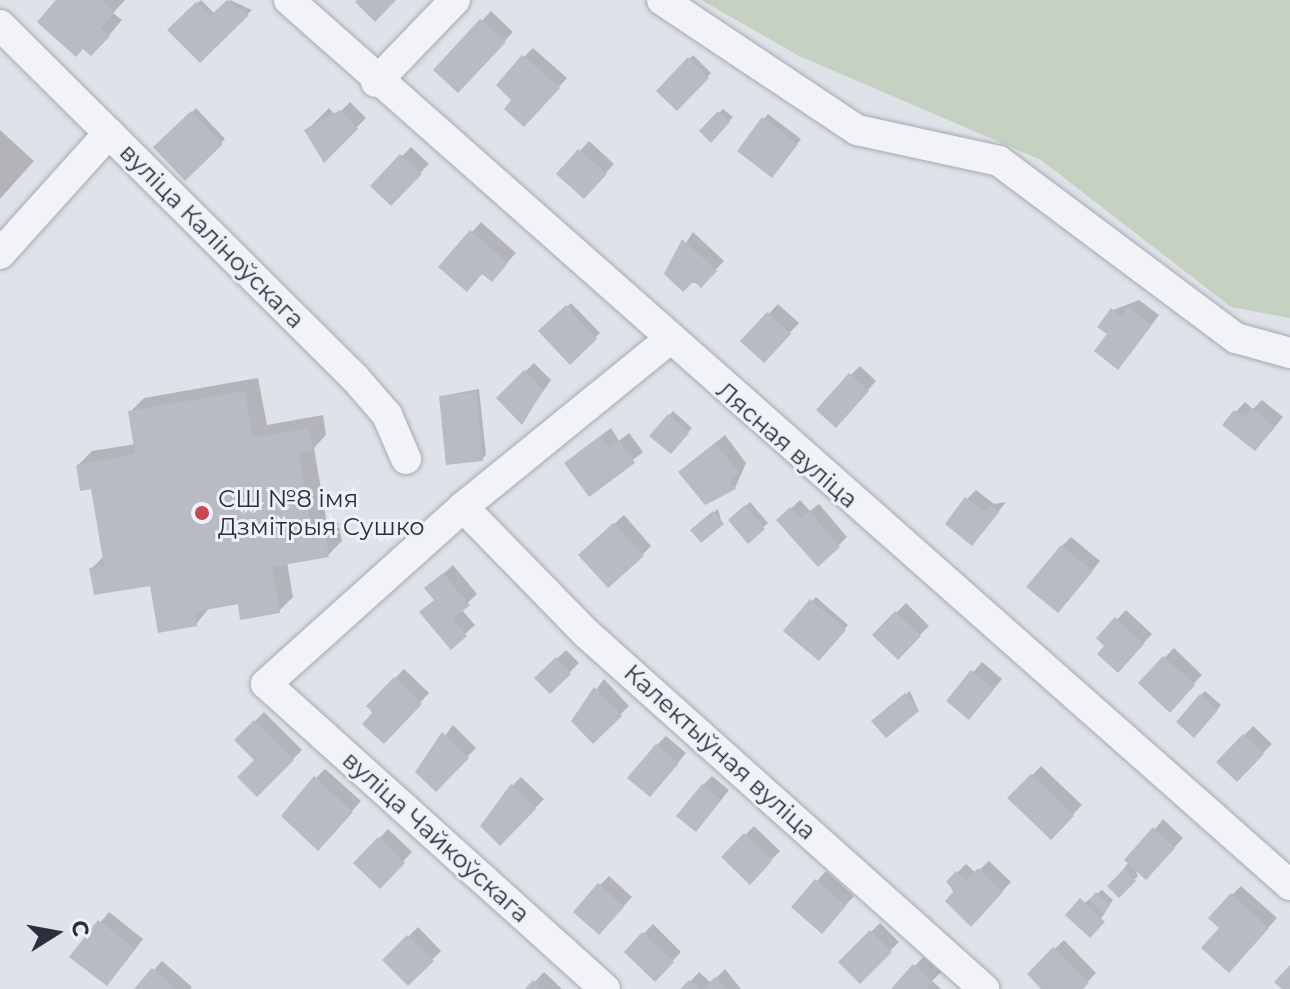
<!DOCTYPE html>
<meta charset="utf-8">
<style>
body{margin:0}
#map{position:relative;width:1290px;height:989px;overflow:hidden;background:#dfe2e8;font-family:Montserrat,sans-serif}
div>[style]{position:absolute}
.green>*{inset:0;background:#c4d1c1}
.shadow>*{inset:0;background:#0003}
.building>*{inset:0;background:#b7bbc4}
.roads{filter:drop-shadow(0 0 2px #a5a9b2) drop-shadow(0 0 2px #a5a9b2)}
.minor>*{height:30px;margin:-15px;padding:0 15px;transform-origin:15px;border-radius:15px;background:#f2f3f6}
.dots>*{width:22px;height:22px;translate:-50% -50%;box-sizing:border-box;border:4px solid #eef1f5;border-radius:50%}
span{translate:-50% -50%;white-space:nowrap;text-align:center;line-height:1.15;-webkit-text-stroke:6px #eef1f5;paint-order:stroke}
.street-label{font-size:24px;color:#292f3e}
.poi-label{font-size:24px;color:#292f3e}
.left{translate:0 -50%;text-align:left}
.north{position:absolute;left:16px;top:893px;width:80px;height:80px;-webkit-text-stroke:6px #eef1f5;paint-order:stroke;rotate:79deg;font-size:22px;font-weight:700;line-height:32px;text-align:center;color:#292f3e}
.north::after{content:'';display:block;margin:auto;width:28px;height:36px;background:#292f3e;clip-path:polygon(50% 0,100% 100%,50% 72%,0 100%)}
</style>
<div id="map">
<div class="green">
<div style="clip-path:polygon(701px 0,1290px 0,1290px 318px,1231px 307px,1041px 160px,799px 56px)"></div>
</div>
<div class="shadow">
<div style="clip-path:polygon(59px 0,125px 0,113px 13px,122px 20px,105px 40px)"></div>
<div style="clip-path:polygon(201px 0,215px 14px,230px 0,252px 10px,200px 60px,170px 30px)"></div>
<div style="clip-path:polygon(491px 11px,513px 32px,467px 81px,436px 70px)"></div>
<div style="clip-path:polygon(533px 48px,567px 78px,533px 116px,524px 57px)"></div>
<div style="clip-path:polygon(693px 55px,711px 73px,677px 108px,659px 91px)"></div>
<div style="clip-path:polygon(350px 102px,366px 118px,324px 160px,307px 130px,329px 108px,336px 116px)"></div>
<div style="clip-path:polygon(196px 108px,225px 139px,185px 178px,156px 147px)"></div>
<div style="clip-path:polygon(723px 109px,733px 117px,711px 140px,702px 131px)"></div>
<div style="clip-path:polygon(768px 114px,801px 139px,776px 172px,739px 151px)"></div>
<div style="clip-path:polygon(0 130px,34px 161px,0 199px)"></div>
<div style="clip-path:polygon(589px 141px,614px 164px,593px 187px,559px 174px)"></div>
<div style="clip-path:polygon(411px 147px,429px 164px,391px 203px,373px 186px)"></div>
<div style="clip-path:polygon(481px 222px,516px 253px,500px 270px,441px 267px)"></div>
<div style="clip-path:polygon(693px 232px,724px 261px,701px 285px,666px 274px)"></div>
<div style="clip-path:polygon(1139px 300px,1159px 315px,1126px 358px,1110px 334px,1113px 310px)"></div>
<div style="clip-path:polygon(571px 303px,600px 333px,570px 362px,541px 332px)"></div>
<div style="clip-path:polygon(778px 304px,799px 323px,764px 360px,743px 341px)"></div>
<div style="clip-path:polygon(534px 363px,551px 380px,522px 422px,499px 398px)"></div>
<div style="clip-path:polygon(860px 366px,876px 381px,845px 416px,851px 375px)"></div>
<div style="clip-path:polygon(258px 378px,267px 425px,323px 415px,326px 435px,314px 448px,327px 524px,338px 522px,342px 541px,328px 555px,287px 562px,293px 597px,279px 611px,239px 602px,210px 607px,196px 624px,152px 583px,91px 569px,104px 556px,92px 487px,78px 465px,92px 451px,136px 444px,130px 412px,144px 398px)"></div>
<div style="clip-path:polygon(479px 389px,486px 455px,482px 459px,441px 396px)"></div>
<div style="clip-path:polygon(1262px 400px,1283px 417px,1264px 440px,1225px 424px,1245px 402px,1253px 409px)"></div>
<div style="clip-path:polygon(673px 411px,692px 428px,670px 451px,652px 435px)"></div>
<div style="clip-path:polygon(611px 428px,619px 441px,629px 433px,643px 452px,590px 494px,576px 454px)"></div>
<div style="clip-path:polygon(725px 435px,746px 463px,735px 488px,690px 463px)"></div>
<div style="clip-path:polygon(976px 490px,994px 504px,1006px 502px,981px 534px,967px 499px)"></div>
<div style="clip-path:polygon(800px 500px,810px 511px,819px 504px,847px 537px,838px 546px,779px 520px)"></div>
<div style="clip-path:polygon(750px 502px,768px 523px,748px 541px,730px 520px)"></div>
<div style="clip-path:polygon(718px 509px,722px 523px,697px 526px)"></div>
<div style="clip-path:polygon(624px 515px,651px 546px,642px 555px,590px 546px)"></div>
<div style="clip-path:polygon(1071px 537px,1100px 561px,1067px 602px,1062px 546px)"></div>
<div style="clip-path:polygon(453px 565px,477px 594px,461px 609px,475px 625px,451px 647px,436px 580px)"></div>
<div style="clip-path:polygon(816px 597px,848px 625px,823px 655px,786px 631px)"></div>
<div style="clip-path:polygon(906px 603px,929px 626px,898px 657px,875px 635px)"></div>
<div style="clip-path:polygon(1126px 610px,1152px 634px,1127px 661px,1099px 638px)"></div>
<div style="clip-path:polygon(1174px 648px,1202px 675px,1169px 710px,1141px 683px)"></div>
<div style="clip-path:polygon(566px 650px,579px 663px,550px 692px,537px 678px)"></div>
<div style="clip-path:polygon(982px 662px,1002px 679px,978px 708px,949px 701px)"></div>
<div style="clip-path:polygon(404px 669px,429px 693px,384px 741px,369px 706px)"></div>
<div style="clip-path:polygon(604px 679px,629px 706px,593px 741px,573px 721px)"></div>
<div style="clip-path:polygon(910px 691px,918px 710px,878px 717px)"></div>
<div style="clip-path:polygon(1205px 691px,1221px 705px,1194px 735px,1201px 695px)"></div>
<div style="clip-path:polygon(264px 712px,302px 750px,257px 795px,256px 760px,237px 740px)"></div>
<div style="clip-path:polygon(453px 725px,476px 748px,436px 789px,418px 772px)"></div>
<div style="clip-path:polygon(1253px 726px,1272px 744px,1237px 779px,1219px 762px)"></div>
<div style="clip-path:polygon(666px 736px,686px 753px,659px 786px,657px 745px)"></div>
<div style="clip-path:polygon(1041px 766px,1082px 805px,1051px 838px,1010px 798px)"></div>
<div style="clip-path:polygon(325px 769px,361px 801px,327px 839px,316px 778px)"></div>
<div style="clip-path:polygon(712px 776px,729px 790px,705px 820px,703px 785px)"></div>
<div style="clip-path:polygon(521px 777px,544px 799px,500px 844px,512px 786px)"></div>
<div style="clip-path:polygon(1163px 819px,1183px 838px,1155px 868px,1133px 865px,1138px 876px,1119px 895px,1110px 886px)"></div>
<div style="clip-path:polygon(754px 826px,780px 851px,749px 882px,724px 857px)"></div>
<div style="clip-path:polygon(388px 829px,412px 852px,380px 886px,356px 863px)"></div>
<div style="clip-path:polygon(989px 861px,1011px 882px,971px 924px,948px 882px,966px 864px,976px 873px)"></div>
<div style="clip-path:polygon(826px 871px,854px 896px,830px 922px,794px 907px)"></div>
<div style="clip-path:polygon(609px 876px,632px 897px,608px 923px,600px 885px)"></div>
<div style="clip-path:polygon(1241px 886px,1277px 918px,1238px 961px,1232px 895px)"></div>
<div style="clip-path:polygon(1102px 890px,1113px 900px,1090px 936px,1068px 915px)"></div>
<div style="clip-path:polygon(109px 912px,143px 939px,116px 974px,72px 956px)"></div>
<div style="clip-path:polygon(880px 923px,899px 942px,860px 981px,841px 962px)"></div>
<div style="clip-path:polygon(653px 924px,681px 952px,655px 979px,626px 952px)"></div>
<div style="clip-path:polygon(418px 927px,441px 951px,408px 983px,385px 960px)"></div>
<div style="clip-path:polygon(1064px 940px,1096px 973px,1081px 989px,1044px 989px,1029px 974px)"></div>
<div style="clip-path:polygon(923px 957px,941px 972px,932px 981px,941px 989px,894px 989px)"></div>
<div style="clip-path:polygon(162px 961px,192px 987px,190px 989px,137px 989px)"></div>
<div style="clip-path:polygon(725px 969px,741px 989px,683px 989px,699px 972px,711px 983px)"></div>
<div style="clip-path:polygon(544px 972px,562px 989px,528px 989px)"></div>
</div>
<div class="building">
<div style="clip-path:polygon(56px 0,101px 0,115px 12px,101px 28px,110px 36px,91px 56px,83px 49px,76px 57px,37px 22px)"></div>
<div style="clip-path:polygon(227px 0,249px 15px,200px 63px,167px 30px,196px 2px,210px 16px)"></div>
<div style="clip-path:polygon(396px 0,375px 22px,355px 2px,357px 0)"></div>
<div style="clip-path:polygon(480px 19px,506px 42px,458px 93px,433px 70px)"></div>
<div style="clip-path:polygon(522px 55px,560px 88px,524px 127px,504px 109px,511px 100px,496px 85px)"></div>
<div style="clip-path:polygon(688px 57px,709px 78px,677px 111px,656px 91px)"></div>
<div style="clip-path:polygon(340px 110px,358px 129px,324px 163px,304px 130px)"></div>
<div style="clip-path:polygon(191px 111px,223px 144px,185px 181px,153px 147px)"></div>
<div style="clip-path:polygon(718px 111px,730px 122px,711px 143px,699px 131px)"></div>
<div style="clip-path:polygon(762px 117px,798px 144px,772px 178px,737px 151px)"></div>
<div style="clip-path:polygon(578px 149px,607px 174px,584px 199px,556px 174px)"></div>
<div style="clip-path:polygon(400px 154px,422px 174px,391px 206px,370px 186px)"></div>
<div style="clip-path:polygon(470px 230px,508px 263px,492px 282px,482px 274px,467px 292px,438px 267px)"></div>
<div style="clip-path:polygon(682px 239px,717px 271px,701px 288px,694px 281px,683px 292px,664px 274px)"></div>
<div style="clip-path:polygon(566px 305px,597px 339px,570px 365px,538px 331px)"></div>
<div style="clip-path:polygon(1128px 307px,1152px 325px,1118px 370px,1094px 351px,1107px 334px,1097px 327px,1111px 308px,1121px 316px)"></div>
<div style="clip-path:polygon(767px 312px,791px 334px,764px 363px,740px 341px)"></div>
<div style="clip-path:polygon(524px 370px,543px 390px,522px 425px,496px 398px)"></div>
<div style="clip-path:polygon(849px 373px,869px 391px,836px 428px,816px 410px)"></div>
<div style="clip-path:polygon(245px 391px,253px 438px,309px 428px,313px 451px,299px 454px,313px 536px,325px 535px,329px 557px,272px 567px,280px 613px,240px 620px,238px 604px,195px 612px,197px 626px,158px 633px,150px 586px,94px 595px,89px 568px,104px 566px,91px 489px,80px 491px,76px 465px,135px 454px,128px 411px)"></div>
<div style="clip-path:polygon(476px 392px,483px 461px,446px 465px,439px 396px)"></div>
<div style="clip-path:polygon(1252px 408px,1275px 427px,1255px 451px,1222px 425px,1234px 410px,1244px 417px)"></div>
<div style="clip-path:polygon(668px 414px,689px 433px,671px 454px,649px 436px)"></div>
<div style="clip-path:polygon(601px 436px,610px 448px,619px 441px,635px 463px,589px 497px,564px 463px)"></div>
<div style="clip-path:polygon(715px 443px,739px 473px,730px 481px,736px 489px,705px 505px,678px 472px)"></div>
<div style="clip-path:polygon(965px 497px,985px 512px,990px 505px,999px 512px,972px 546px,945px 524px)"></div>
<div style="clip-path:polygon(745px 505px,765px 529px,748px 544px,728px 520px)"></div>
<div style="clip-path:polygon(790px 507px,800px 519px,809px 511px,840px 547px,818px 567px,776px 520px)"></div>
<div style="clip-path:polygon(713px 511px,724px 524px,701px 543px,690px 530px)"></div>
<div style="clip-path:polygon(613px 523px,644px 556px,608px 588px,578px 555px)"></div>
<div style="clip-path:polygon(1061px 545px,1093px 571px,1058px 613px,1026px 587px)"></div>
<div style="clip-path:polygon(443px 573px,470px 605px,453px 619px,467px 636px,451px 650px,419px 612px,434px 600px,424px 588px)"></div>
<div style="clip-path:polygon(810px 599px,846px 630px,819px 661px,783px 631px)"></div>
<div style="clip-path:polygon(895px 611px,921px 636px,898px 660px,872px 635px)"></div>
<div style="clip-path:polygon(1115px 617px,1144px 644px,1118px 673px,1097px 654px,1104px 646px,1096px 638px)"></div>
<div style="clip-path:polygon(1163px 656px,1195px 685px,1170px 713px,1138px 683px)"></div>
<div style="clip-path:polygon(556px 657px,571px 674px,550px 694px,534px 678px)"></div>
<div style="clip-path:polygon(971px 670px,994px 689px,969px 720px,946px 701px)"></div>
<div style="clip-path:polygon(394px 677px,422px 704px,384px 744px,362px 724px,373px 712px,366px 706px)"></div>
<div style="clip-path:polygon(594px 687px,622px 716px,593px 744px,571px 721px)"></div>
<div style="clip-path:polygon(905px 693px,919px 711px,886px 738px,871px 721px)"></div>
<div style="clip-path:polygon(1200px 694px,1218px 710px,1194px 738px,1176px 722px)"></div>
<div style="clip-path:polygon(254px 720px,294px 760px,257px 797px,237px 777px,254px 760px,234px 740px)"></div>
<div style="clip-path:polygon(442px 732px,469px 758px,436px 792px,415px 772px)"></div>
<div style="clip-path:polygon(1243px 734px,1264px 754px,1237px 782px,1216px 762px)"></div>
<div style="clip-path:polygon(656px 744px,679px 763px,650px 797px,627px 778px)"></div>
<div style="clip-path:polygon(1031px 774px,1074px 816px,1051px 840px,1007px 798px)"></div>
<div style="clip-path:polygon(314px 776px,353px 812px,318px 851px,281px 816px)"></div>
<div style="clip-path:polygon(511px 784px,536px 809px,500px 846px,480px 826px)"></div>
<div style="clip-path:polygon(702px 784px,721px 800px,696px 832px,676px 816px)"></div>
<div style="clip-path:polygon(1153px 827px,1175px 848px,1146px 880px,1124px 860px)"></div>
<div style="clip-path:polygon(744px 833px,772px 861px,750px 885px,721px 857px)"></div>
<div style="clip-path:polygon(378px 837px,405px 863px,380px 889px,353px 863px)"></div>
<div style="clip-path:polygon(978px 868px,1003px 892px,971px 927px,945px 901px,954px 891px,946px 882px,956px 871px,966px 881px)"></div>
<div style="clip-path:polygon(1124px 869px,1136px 881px,1119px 898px,1107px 886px)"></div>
<div style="clip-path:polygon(815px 879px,846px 906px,822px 934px,791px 907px)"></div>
<div style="clip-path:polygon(598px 883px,624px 907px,599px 935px,573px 912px)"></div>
<div style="clip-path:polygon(1096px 892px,1110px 906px,1103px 913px,1089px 900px)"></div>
<div style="clip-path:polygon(1231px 893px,1269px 928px,1229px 973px,1201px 948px,1219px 928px,1208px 918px)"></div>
<div style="clip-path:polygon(1080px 898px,1105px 922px,1090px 938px,1065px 915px)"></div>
<div style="clip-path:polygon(98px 920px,135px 949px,107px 986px,69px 957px)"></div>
<div style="clip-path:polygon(870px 930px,892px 952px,860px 984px,838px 962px)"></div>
<div style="clip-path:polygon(642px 932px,674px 962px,655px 982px,624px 952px)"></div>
<div style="clip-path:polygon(407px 935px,434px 961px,408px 986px,382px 960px)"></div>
<div style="clip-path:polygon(1053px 947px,1089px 983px,1083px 989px,1041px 989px,1027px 974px)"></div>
<div style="clip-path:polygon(913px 964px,933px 982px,927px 989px,891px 989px)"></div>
<div style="clip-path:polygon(1290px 965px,1290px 989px,1282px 989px,1274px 982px)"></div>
<div style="clip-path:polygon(152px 968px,176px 989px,134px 989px)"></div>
<div style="clip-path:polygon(715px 977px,728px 989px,703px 989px)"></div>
<div style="clip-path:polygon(533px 980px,543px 989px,525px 989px)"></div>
<div style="clip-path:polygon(689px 980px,699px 989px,680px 989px)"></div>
</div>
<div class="roads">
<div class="minor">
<div style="left:289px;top:0;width:1336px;rotate:41.48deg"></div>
<div style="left:662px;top:0;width:234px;rotate:33.7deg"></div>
<div style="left:857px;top:130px;width:145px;rotate:12.3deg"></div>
<div style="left:999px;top:161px;width:296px;rotate:36.8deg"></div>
<div style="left:1236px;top:338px;width:56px;rotate:15.5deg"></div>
<div style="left:0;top:25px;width:501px;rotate:44.84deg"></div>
<div style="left:355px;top:378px;width:49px;rotate:49.1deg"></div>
<div style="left:387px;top:415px;width:48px;rotate:66.6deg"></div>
<div style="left:376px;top:82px;width:114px;rotate:-46.1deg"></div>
<div style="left:0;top:254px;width:163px;rotate:-48deg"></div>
<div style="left:463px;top:507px;width:177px;rotate:45.7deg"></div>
<div style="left:587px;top:634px;width:533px;rotate:41.8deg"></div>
<div style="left:605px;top:989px;width:456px;rotate:-138deg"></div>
<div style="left:266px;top:684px;width:265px;rotate:-41.9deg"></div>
<div style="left:463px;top:507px;width:263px;rotate:-39.1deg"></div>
</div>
</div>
<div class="dots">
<div style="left:202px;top:513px;background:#c84952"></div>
</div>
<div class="street-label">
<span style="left:212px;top:236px;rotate:45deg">вуліца Каліноўскага</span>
<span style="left:787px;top:445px;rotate:41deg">Лясная вуліца</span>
<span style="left:720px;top:752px;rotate:42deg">Калектыўная вуліца</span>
<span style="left:436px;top:837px;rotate:42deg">вуліца Чайкоўскага</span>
</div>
<div class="poi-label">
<span class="left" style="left:218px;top:513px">СШ №8 імя<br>Дзмітрыя Сушко</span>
</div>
<div class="north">С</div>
</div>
